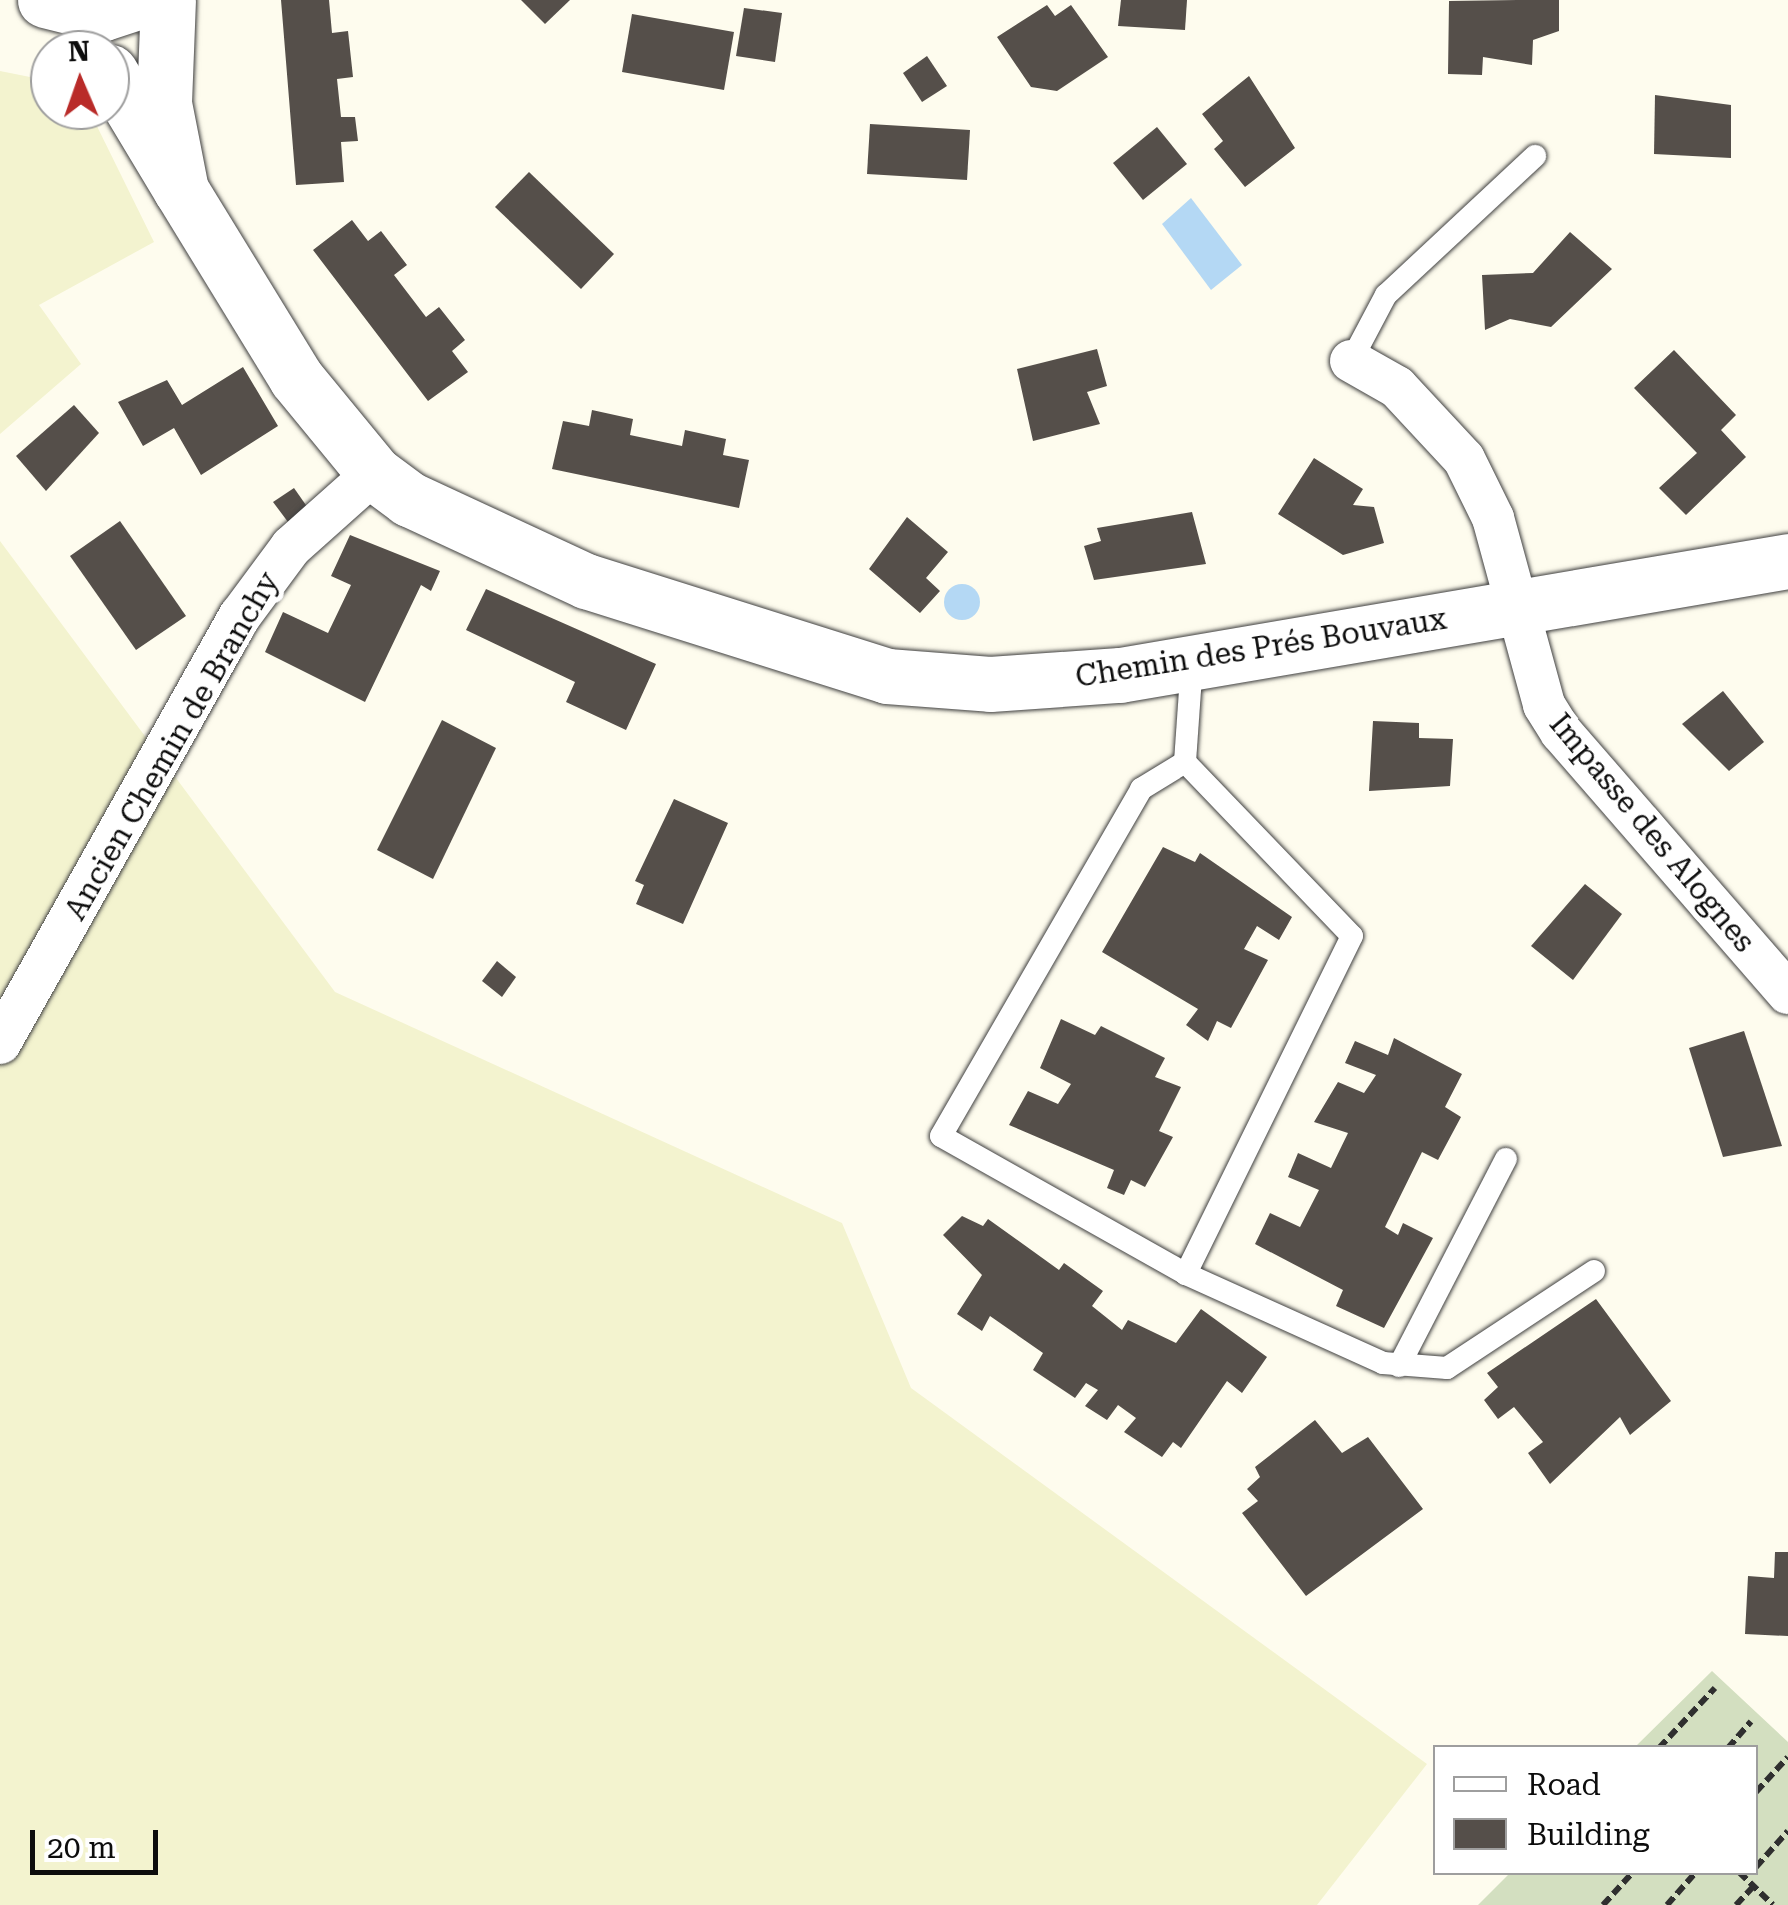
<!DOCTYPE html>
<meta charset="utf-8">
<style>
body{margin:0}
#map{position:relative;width:1788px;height:1905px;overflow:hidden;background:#fefcee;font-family:"Roboto Serif",serif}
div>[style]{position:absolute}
.farmland>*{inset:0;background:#f3f3cf}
.cemetery>*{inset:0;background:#d3dfc0}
.water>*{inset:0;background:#b4d8f4}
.round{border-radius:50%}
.building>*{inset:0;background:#554f4a}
.path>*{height:6px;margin-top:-3px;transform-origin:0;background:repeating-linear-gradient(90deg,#2f2f2f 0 10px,transparent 0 15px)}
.roads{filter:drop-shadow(0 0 2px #404040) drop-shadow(0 0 2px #404040)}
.service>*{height:22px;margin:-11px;padding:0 11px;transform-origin:11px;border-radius:11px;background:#fff}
.minor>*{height:42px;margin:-21px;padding:0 21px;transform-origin:21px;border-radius:21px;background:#fff}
.tertiary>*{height:55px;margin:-27.5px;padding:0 27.5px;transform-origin:27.5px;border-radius:27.5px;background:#fff}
span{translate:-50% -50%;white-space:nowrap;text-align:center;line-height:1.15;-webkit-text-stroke:10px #fff;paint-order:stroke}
.street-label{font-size:30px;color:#0d0d0d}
.legend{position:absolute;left:1433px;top:1745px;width:325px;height:130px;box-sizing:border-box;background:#fff;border:2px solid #9e9e9e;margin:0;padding:12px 18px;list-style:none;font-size:30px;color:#0d0d0d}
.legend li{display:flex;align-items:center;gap:20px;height:50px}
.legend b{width:50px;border:2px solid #9e9e9e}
.north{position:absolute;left:30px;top:30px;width:100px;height:100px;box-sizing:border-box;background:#fff;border:2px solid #9e9e9e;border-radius:50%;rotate:358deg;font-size:28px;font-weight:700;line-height:40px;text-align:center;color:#0d0d0d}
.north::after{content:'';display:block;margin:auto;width:35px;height:45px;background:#b92b29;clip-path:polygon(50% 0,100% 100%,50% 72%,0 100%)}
.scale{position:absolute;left:30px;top:1830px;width:128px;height:45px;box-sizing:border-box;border:5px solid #0d0d0d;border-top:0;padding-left:12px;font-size:30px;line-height:35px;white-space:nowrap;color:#0d0d0d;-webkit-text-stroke:8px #fff;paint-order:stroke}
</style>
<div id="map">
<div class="farmland">
<div style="clip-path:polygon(0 71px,50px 81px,50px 110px,89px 110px,154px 242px,39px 305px,81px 364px,0 434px)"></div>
<div style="clip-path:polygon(0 541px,335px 992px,842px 1223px,911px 1388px,1427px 1764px,1317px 1905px,0 1905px)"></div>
</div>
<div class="cemetery">
<div style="clip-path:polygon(1712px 1671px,1788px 1742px,1788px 1905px,1478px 1905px,1510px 1873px,1756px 1872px,1756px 1748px,1635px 1747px)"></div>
</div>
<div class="water">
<div style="clip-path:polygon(1191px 198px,1242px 265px,1211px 290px,1162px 224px)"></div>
<div class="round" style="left:944px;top:584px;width:36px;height:36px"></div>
</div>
<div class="building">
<div style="clip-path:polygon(281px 0,329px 0,332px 33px,348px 31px,353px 77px,337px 79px,341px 117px,355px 117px,358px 141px,341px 142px,344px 182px,296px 185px)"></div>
<div style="clip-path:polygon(521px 0,570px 0,545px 24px)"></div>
<div style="clip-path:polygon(1121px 0,1187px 0,1185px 30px,1118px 26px)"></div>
<div style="clip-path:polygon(1517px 0,1559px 0,1559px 31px,1533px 40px,1532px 65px,1483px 57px,1482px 75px,1448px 74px,1449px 1px)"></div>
<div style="clip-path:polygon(1047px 5px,1055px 16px,1071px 5px,1108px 57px,1057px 91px,1031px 87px,997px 37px)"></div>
<div style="clip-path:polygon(744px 8px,782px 13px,775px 62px,736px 56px)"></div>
<div style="clip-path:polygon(632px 14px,734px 32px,724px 90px,622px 72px)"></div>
<div style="clip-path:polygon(927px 56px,947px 86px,922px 102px,903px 73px)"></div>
<div style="clip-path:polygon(1249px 76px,1295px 148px,1245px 187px,1214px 149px,1223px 141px,1202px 114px)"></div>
<div style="clip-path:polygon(1655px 95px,1731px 105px,1731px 158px,1654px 154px)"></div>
<div style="clip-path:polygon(870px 124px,970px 130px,967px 180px,867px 174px)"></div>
<div style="clip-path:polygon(1157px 127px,1187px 164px,1143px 200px,1113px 163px)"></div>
<div style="clip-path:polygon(529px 172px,614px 254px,581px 289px,495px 207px)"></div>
<div style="clip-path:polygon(352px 220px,368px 241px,381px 231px,407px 265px,394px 275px,426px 317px,439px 307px,465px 340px,452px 351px,468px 372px,428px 401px,313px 250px)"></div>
<div style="clip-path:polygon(1570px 232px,1612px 269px,1551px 327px,1510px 319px,1485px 330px,1482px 275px,1533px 273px)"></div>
<div style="clip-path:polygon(1097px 349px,1107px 386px,1087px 392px,1100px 424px,1033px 441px,1017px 369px)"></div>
<div style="clip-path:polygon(1674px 350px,1736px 415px,1721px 430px,1746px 457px,1686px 515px,1659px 488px,1697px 453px,1634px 388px)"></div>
<div style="clip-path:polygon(243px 367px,278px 426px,201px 475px,174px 428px,143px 446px,118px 402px,167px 380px,182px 405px)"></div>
<div style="clip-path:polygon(74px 405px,99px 433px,46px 491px,16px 456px)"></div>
<div style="clip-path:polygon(592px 410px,633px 419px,630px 435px,682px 446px,685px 430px,726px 439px,723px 455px,749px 460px,739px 508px,552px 469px,563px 421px,589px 426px)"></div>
<div style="clip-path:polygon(1314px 458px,1363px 489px,1353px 505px,1374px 507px,1384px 543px,1343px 555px,1278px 514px)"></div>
<div style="clip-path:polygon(294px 488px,308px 508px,288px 522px,273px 502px)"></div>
<div style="clip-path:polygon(1192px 512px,1206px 564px,1094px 580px,1084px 546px,1101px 541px,1097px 528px)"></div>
<div style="clip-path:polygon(907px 517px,948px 552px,926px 578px,940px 591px,920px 613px,869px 569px)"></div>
<div style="clip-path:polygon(120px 521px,186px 616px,136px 650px,70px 556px)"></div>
<div style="clip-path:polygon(350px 535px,440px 571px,431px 591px,421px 585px,365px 702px,265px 652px,283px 612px,328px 633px,351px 585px,331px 576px)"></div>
<div style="clip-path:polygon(486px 589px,656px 664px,626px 730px,566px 702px,575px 682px,466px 630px)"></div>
<div style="clip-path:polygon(1723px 691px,1764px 742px,1729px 771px,1682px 724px)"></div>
<div style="clip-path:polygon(442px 720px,496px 748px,433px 879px,377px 850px)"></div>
<div style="clip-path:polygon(1373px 721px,1419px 723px,1419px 738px,1453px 739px,1450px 786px,1369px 791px)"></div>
<div style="clip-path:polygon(674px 799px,728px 823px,683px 924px,636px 904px,644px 885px,635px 881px)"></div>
<div style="clip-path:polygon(1163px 847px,1195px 862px,1200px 853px,1292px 917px,1279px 940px,1257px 926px,1244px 949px,1268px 960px,1231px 1028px,1217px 1021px,1208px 1041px,1186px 1025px,1198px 1009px,1102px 952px)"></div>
<div style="clip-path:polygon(1585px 884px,1622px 914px,1573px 980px,1531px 946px)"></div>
<div style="clip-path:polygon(497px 961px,516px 977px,502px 997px,482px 981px)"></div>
<div style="clip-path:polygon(1061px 1019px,1095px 1035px,1101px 1026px,1165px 1058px,1155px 1077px,1181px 1087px,1159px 1131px,1173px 1137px,1145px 1187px,1131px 1180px,1124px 1195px,1107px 1188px,1114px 1170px,1009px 1125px,1028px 1091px,1058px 1104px,1071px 1084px,1040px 1068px)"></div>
<div style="clip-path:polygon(1744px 1031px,1782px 1146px,1723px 1157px,1689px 1048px)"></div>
<div style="clip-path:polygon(1394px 1038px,1462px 1074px,1445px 1107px,1461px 1117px,1438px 1160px,1422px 1152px,1385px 1227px,1398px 1235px,1403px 1223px,1433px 1238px,1384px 1328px,1336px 1306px,1343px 1290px,1255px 1244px,1270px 1213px,1300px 1227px,1319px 1190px,1288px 1177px,1298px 1153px,1331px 1168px,1348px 1133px,1314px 1122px,1338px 1082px,1364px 1093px,1376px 1075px,1345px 1063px,1355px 1041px,1388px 1055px)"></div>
<div style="clip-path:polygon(962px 1216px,983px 1226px,988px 1219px,1059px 1270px,1064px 1263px,1103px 1291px,1092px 1306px,1122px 1330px,1128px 1320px,1176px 1343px,1201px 1309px,1267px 1357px,1242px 1393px,1227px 1381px,1181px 1448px,1173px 1442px,1162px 1457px,1124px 1432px,1136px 1418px,1118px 1405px,1107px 1420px,1085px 1406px,1098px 1390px,1086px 1383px,1075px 1398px,1033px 1370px,1043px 1353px,990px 1316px,982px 1331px,957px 1314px,982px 1275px,943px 1235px)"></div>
<div style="clip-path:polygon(1596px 1299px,1671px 1401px,1630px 1435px,1620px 1417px,1550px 1484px,1528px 1453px,1543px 1442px,1514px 1407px,1498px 1419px,1484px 1400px,1498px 1387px,1487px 1373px)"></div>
<div style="clip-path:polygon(1315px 1420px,1342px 1453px,1368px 1437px,1423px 1509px,1306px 1596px,1242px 1513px,1258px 1501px,1247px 1489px,1260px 1477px,1255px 1467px)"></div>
<div style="clip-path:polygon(1775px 1552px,1788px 1552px,1788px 1636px,1745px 1634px,1748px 1576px,1774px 1578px)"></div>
</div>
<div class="path">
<div style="left:1659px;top:1748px;width:82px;rotate:-47deg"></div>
<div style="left:1728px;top:1748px;width:35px;rotate:-49deg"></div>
<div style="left:1756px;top:1792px;width:47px;rotate:-47.6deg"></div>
<div style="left:1756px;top:1867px;width:48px;rotate:-48.4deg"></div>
<div style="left:1739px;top:1872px;width:47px;rotate:44.1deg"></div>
<div style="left:1603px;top:1905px;width:45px;rotate:-47.7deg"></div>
<div style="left:1667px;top:1905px;width:44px;rotate:-48.7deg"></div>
<div style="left:1736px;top:1905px;width:25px;rotate:-47deg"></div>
</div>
<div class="roads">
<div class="service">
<div style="left:1351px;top:361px;width:75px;rotate:-62.1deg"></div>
<div style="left:1386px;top:295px;width:204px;rotate:-43deg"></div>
<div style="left:1185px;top:762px;width:241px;rotate:46.2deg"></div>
<div style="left:1352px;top:936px;width:377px;rotate:116.2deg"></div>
<div style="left:1186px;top:1274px;width:281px;rotate:-150.6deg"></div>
<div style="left:941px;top:1136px;width:401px;rotate:-60deg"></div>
<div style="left:1141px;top:789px;width:52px;rotate:-31.5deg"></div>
<div style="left:1185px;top:762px;width:99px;rotate:-86deg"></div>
<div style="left:1186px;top:1274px;width:216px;rotate:24.3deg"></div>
<div style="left:1383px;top:1363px;width:64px;rotate:4.5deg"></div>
<div style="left:1447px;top:1368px;width:176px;rotate:-33.4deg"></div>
<div style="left:1399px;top:1366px;width:233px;rotate:-62.7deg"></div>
</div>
<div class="minor">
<div style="left:1351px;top:361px;width:53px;rotate:29.5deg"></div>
<div style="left:1397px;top:387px;width:98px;rotate:47.1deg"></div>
<div style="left:1464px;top:459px;width:66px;rotate:63.8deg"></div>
<div style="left:1493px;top:518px;width:194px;rotate:74.7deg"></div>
<div style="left:1544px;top:705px;width:32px;rotate:58deg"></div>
<div style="left:1561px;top:732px;width:346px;rotate:49deg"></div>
<div style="left:0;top:1043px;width:490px;rotate:-60.7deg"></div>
<div style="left:240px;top:616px;width:86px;rotate:-53.5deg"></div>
<div style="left:291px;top:547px;width:111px;rotate:-41.7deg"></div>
</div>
<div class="tertiary">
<div style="left:45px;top:0;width:58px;rotate:14deg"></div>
<div style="left:101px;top:14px;width:44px;rotate:-18.4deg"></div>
<div style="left:110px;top:72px;width:138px;rotate:59deg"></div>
<div style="left:181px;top:190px;width:89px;rotate:-101.1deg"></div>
<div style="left:164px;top:103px;width:103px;rotate:-87.8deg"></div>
<div style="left:181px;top:190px;width:220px;rotate:58.5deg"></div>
<div style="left:296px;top:378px;width:123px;rotate:50.6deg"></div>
<div style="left:374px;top:473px;width:44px;rotate:36.6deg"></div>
<div style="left:409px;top:499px;width:195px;rotate:24.9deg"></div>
<div style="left:586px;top:581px;width:316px;rotate:17.5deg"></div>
<div style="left:887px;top:676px;width:103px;rotate:4.4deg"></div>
<div style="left:990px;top:684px;width:130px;rotate:-4deg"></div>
<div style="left:1120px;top:675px;width:678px;rotate:-9.68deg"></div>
</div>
</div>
<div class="street-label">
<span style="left:1261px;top:648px;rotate:-9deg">Chemin des Prés Bouvaux</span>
<span style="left:172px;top:746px;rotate:-60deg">Ancien Chemin de Branchy</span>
<span style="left:1652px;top:833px;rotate:50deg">Impasse des Alognes</span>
</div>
<ul class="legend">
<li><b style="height:12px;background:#fff"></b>Road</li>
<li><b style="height:28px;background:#554f4a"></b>Building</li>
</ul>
<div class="north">N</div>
<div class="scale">20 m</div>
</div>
